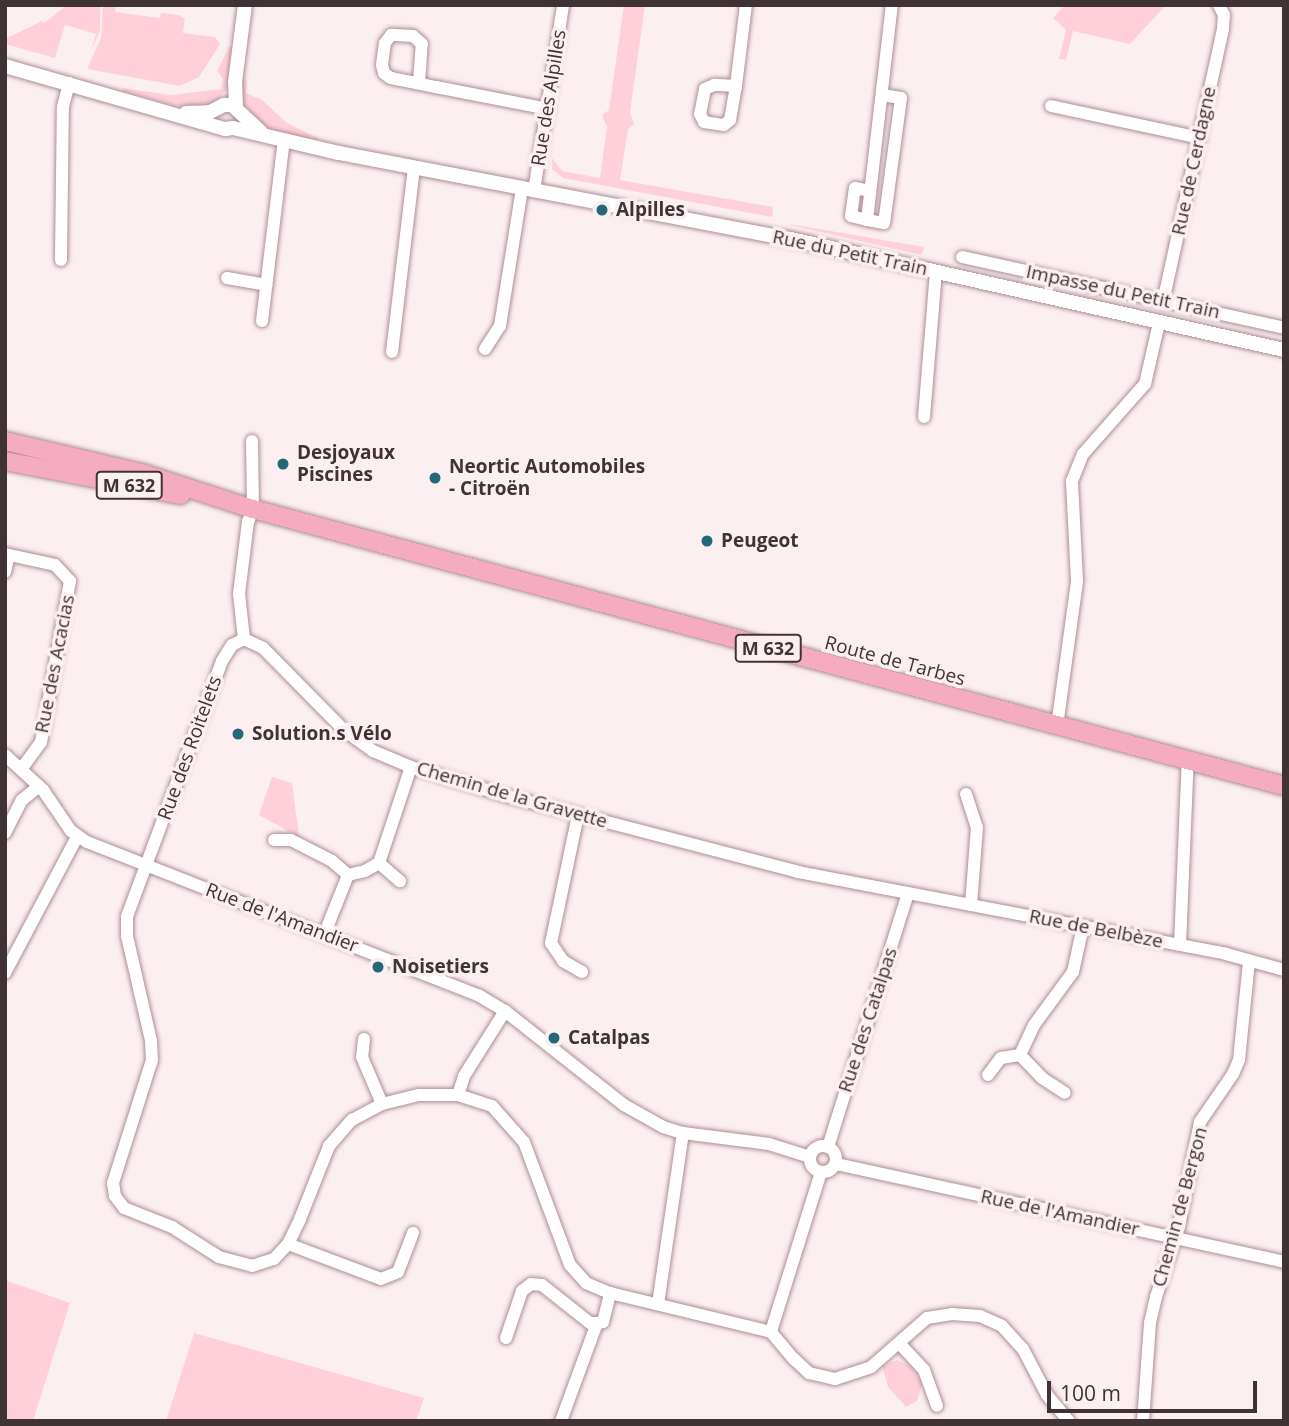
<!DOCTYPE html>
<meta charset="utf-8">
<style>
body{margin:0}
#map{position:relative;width:1289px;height:1426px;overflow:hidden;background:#fceff1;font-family:"Open Sans",sans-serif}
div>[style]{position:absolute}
.green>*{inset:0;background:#ffd0da}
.roads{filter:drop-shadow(0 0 2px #ac8e94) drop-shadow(0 0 2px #ac8e94)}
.minor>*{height:12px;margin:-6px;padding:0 6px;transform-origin:6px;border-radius:6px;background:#fff}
.minor>.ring{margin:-6px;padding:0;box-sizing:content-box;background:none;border:12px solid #fff;border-radius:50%}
.tertiary>*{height:14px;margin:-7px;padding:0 7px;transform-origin:7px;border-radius:7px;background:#fff}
.primary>*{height:18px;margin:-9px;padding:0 9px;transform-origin:9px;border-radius:9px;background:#f5acc0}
.dots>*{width:19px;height:19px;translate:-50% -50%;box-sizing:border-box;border:4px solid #fceff1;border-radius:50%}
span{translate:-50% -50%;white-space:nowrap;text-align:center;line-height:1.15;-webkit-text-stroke:7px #fceff1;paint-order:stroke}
.shield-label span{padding:2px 5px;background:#fceff1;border:2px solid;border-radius:5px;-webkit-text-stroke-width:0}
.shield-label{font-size:18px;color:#403336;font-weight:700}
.street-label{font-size:19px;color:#403336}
.poi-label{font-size:19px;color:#403336;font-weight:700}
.left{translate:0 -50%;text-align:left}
.frame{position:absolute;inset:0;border:7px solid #403336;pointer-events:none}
.scale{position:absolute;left:1047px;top:1381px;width:210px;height:32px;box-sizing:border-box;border:4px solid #403336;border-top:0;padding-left:9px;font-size:21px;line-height:24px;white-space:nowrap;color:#403336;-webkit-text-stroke:5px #fceff1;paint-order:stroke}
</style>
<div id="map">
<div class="green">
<div style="clip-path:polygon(67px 5px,100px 5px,100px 31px,91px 51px,96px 34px,65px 25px,55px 58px,5px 44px,5px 39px,42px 21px,44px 23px)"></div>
<div style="clip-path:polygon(103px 5px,116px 5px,115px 12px,160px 18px,161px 13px,179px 15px,185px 19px,183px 33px,215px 37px,220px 44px,199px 77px,180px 86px,87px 69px,101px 38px)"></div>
<div style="clip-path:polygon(624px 5px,645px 5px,630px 112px,634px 124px,628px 129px,620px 180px,773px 207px,772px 217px,563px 178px,552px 169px,552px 158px,562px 171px,600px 178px,607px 127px,602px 115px,609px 110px)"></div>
<div style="clip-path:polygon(1065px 5px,1166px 5px,1130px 44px,1073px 31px,1066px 60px,1059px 59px,1066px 30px,1053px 18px)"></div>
<div style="clip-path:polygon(229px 47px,232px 47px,227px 89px,212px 107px,184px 108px,122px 91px,123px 88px,171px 95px,221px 89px,223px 79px,217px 71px)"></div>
<div style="clip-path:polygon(243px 76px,247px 81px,246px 93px,262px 100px,287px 123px,318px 138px,318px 142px,268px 130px,242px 102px)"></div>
<div style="clip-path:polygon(790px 224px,924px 247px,922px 255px,790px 225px)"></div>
<div style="clip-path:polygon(272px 777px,292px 783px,299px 837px,259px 815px)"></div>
<div style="clip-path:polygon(5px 1280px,70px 1303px,33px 1421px,5px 1421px)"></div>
<div style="clip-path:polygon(194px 1333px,424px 1398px,416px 1421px,166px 1421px)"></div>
<div style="clip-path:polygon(897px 1360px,912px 1367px,922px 1383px,917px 1401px,906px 1407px,888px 1387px,882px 1366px)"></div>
</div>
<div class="roads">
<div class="minor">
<div style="left:419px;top:83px;width:39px;rotate:-86deg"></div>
<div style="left:422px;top:44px;width:12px;rotate:-138deg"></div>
<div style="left:413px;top:36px;width:22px;rotate:-177deg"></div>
<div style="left:391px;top:35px;width:10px;rotate:127deg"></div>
<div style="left:385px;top:43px;width:22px;rotate:98deg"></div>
<div style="left:382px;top:65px;width:8px;rotate:76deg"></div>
<div style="left:384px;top:73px;width:6px;rotate:39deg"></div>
<div style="left:389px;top:77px;width:2px;rotate:27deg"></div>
<div style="left:391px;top:78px;width:46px;rotate:11.3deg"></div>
<div style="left:436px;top:87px;width:114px;rotate:11.1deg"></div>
<div style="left:736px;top:86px;width:22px;rotate:-177deg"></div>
<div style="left:714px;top:85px;width:10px;rotate:156deg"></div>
<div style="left:705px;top:89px;width:25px;rotate:101deg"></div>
<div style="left:700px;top:114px;width:9px;rotate:63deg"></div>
<div style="left:704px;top:122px;width:20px;rotate:9deg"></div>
<div style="left:724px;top:125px;width:8px;rotate:-40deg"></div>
<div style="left:730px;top:120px;width:35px;rotate:-80deg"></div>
<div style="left:736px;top:86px;width:82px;rotate:-83deg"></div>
<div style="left:882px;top:95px;width:19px;rotate:9deg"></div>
<div style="left:901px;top:98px;width:126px;rotate:97.7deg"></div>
<div style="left:884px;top:223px;width:17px;rotate:-170deg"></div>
<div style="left:867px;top:220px;width:216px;rotate:-83.4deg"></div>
<div style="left:1051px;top:106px;width:152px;rotate:12.1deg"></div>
<div style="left:534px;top:191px;width:188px;rotate:-81.1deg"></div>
<div style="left:867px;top:220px;width:16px;rotate:-166deg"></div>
<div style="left:851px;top:216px;width:28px;rotate:-82deg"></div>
<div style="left:855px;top:188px;width:15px;rotate:11deg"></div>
<div style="left:962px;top:257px;width:330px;rotate:12.4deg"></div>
<div style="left:61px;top:260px;width:153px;rotate:-89.3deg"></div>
<div style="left:63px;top:107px;width:25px;rotate:-76deg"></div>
<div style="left:227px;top:278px;width:40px;rotate:10deg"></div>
<div style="left:1163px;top:302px;width:280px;rotate:-77.6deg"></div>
<div style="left:1223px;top:28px;width:13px;rotate:-86deg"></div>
<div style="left:1224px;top:15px;width:11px;rotate:-117deg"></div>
<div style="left:262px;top:321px;width:182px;rotate:-83.1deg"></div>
<div style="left:485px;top:349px;width:27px;rotate:-57deg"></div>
<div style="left:500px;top:326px;width:139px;rotate:-80.9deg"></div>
<div style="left:392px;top:352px;width:185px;rotate:-83.2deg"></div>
<div style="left:924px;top:417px;width:145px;rotate:-85.3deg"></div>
<div style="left:5px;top:554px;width:51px;rotate:12.4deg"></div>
<div style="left:55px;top:565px;width:22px;rotate:47deg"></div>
<div style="left:70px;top:581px;width:164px;rotate:100.2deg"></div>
<div style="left:41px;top:742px;width:32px;rotate:126deg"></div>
<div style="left:5px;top:572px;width:17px;rotate:-77deg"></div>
<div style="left:244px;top:639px;width:13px;rotate:153deg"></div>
<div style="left:232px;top:645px;width:19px;rotate:122deg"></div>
<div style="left:222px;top:661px;width:273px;rotate:110.4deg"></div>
<div style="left:127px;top:917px;width:19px;rotate:90deg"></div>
<div style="left:127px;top:936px;width:108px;rotate:77.1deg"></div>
<div style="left:151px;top:1041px;width:19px;rotate:87deg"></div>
<div style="left:152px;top:1060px;width:129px;rotate:107.6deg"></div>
<div style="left:113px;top:1183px;width:13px;rotate:81deg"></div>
<div style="left:115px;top:1196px;width:15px;rotate:53deg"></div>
<div style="left:124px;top:1208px;width:52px;rotate:21.6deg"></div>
<div style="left:172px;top:1227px;width:56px;rotate:32.6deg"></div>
<div style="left:219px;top:1257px;width:34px;rotate:15deg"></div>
<div style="left:252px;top:1266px;width:23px;rotate:-18deg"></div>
<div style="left:274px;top:1259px;width:21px;rotate:-47deg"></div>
<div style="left:288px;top:1244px;width:28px;rotate:-64deg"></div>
<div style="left:300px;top:1219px;width:79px;rotate:-68.3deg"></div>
<div style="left:329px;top:1146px;width:35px;rotate:-49deg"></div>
<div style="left:352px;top:1120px;width:34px;rotate:-28deg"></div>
<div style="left:382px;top:1104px;width:38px;rotate:-14deg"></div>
<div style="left:419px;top:1095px;width:39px"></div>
<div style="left:458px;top:1095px;width:20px;rotate:-72deg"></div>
<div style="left:464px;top:1076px;width:77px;rotate:-57.8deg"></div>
<div style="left:244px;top:639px;width:21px;rotate:25deg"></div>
<div style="left:263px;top:648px;width:115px;rotate:45.4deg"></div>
<div style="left:344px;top:730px;width:36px;rotate:36deg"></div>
<div style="left:373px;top:751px;width:41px;rotate:22.8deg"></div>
<div style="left:411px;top:767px;width:100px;rotate:16.8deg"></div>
<div style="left:507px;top:796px;width:301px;rotate:14.6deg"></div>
<div style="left:798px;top:872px;width:436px;rotate:10.8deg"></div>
<div style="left:1226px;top:954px;width:60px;rotate:15.4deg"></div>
<div style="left:244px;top:639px;width:45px;rotate:-96.3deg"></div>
<div style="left:239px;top:594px;width:73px;rotate:-82.9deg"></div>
<div style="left:248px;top:522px;width:14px;rotate:-69deg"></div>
<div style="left:253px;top:509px;width:68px;rotate:-90.8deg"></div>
<div style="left:1057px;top:726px;width:146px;rotate:-82.1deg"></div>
<div style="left:1077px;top:581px;width:100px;rotate:-92.9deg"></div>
<div style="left:1072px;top:481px;width:29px;rotate:-68deg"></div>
<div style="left:1083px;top:454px;width:94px;rotate:-48.5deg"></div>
<div style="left:1145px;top:384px;width:63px;rotate:-77.1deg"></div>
<div style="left:5px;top:755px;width:52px;rotate:42.6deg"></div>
<div style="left:43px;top:790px;width:50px;rotate:55.7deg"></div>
<div style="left:71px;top:831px;width:19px;rotate:35deg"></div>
<div style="left:87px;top:842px;width:420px;rotate:21.4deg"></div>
<div style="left:478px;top:995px;width:31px;rotate:31deg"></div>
<div style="left:505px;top:1011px;width:152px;rotate:38.3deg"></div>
<div style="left:624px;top:1105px;width:45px;rotate:29.4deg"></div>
<div style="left:663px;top:1127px;width:21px;rotate:17deg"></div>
<div style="left:683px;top:1133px;width:87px;rotate:7.3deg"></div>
<div style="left:769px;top:1144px;width:43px;rotate:17.6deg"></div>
<div style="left:966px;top:794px;width:35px;rotate:72deg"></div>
<div style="left:977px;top:827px;width:78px;rotate:94.4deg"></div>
<div style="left:578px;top:815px;width:131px;rotate:101.9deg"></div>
<div style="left:551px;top:943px;width:22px;rotate:56deg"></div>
<div style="left:563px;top:961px;width:22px;rotate:30deg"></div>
<div style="left:5px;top:833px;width:37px;rotate:-63deg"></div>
<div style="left:22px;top:800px;width:22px;rotate:-39deg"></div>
<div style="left:274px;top:840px;width:17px"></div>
<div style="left:291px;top:840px;width:46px;rotate:27.1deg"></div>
<div style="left:332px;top:861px;width:21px;rotate:41deg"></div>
<div style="left:379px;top:863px;width:28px;rotate:41deg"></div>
<div style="left:324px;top:935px;width:65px;rotate:-68.2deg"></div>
<div style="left:348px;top:875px;width:17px;rotate:-13deg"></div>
<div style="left:365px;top:871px;width:16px;rotate:-30deg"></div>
<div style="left:379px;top:863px;width:101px;rotate:-71.6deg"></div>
<div style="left:1180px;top:945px;width:187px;rotate:-87.6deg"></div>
<div style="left:5px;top:973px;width:154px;rotate:-62.1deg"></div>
<div style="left:364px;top:1039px;width:18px;rotate:96deg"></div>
<div style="left:362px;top:1057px;width:51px;rotate:66.9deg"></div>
<div style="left:1020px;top:1055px;width:32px;rotate:46deg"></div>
<div style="left:1042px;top:1078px;width:27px;rotate:33deg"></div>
<div style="left:988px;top:1075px;width:21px;rotate:-53deg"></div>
<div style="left:1001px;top:1058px;width:19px;rotate:-9deg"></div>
<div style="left:1020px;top:1055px;width:33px;rotate:-65deg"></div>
<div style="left:1034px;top:1025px;width:66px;rotate:-53.7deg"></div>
<div style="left:1073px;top:972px;width:47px;rotate:-77.7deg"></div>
<div style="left:458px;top:1095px;width:36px;rotate:18deg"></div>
<div style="left:492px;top:1106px;width:48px;rotate:48.4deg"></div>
<div style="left:524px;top:1142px;width:131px;rotate:69.5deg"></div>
<div style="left:570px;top:1265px;width:24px;rotate:48deg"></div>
<div style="left:586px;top:1283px;width:26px;rotate:23deg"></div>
<div style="left:610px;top:1293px;width:166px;rotate:13.6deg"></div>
<div class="ring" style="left:810px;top:1146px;width:14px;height:14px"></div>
<div style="left:828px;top:1147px;width:266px;rotate:-72.5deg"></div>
<div style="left:836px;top:1164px;width:459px;rotate:12.3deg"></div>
<div style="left:821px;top:1172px;width:168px;rotate:107.4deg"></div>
<div style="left:771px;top:1332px;width:35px;rotate:50deg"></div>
<div style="left:794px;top:1359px;width:21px;rotate:43deg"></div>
<div style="left:809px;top:1373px;width:27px;rotate:13deg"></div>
<div style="left:835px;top:1379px;width:38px;rotate:-18deg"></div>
<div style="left:871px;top:1367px;width:74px;rotate:-41.2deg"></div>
<div style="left:927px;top:1318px;width:25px;rotate:-9deg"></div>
<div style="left:952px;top:1314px;width:28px;rotate:4deg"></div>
<div style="left:980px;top:1316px;width:24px;rotate:24deg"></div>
<div style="left:1002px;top:1326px;width:31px;rotate:48deg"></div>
<div style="left:1023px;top:1349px;width:52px;rotate:62.4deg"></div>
<div style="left:1047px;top:1395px;width:34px;rotate:50deg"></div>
<div style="left:288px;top:1244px;width:99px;rotate:20.6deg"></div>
<div style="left:381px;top:1279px;width:18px;rotate:-22deg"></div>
<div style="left:398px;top:1272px;width:42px;rotate:-69deg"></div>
<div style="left:658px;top:1304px;width:173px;rotate:-81.7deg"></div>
<div style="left:506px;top:1338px;width:50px;rotate:-71.2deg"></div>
<div style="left:522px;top:1291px;width:11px;rotate:-38deg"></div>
<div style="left:531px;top:1284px;width:11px;rotate:5deg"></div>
<div style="left:542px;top:1285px;width:61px;rotate:38.4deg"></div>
<div style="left:590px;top:1323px;width:7px"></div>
<div style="left:899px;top:1343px;width:37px;rotate:47deg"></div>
<div style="left:924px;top:1370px;width:38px;rotate:70deg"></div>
<div style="left:561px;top:1421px;width:104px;rotate:-69.8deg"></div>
<div style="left:597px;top:1323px;width:6px;rotate:-9deg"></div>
<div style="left:603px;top:1322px;width:30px;rotate:-76deg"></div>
<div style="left:1143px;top:1421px;width:98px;rotate:-85.9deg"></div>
<div style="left:1150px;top:1323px;width:27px;rotate:-77deg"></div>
<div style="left:1156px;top:1297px;width:75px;rotate:-72.1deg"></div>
<div style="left:1179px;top:1226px;width:106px;rotate:-78.6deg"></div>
<div style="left:1200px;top:1122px;width:58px;rotate:-55.5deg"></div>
<div style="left:1233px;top:1074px;width:15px;rotate:-67deg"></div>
<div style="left:1239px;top:1060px;width:100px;rotate:-84.2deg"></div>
</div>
<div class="tertiary">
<div style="left:5px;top:66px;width:229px;rotate:16deg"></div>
<div style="left:225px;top:129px;width:8px;rotate:-7deg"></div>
<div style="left:233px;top:128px;width:109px;rotate:13.3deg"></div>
<div style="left:339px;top:153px;width:460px;rotate:10.8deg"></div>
<div style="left:791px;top:239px;width:505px;rotate:12.69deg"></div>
<div style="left:236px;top:108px;width:26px;rotate:-92deg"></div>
<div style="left:235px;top:82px;width:78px;rotate:-82.6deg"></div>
<div style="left:186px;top:113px;width:24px;rotate:-2deg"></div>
<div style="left:210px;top:112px;width:16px;rotate:-27deg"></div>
<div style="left:224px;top:105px;width:8px"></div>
<div style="left:232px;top:105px;width:40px;rotate:43deg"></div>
</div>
<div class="primary">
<div style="left:5px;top:441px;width:144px;rotate:13.3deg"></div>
<div style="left:145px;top:474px;width:114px;rotate:18deg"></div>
<div style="left:253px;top:509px;width:1068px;rotate:15.04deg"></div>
<div style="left:5px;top:461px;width:179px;rotate:10.9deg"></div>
</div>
</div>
<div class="dots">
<div style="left:602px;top:210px;background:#236978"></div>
<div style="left:283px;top:464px;background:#236978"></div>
<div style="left:435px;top:478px;background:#236978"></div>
<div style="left:707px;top:541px;background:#236978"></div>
<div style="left:238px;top:734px;background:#236978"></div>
<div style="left:378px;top:967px;background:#236978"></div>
<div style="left:554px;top:1038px;background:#236978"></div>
</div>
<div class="shield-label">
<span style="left:129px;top:485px">M 632</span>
<span style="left:768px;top:648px">M 632</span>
</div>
<div class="street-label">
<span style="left:549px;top:98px;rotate:-81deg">Rue des Alpilles</span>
<span style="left:1194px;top:161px;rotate:-78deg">Rue de Cerdagne</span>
<span style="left:850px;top:253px;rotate:12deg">Rue du Petit Train</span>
<span style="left:1123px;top:292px;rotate:12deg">Impasse du Petit Train</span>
<span style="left:895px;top:661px;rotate:15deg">Route de Tarbes</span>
<span style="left:55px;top:664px;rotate:-79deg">Rue des Acacias</span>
<span style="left:190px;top:748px;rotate:-70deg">Rue des Roitelets</span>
<span style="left:512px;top:795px;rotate:16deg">Chemin de la Gravette</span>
<span style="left:282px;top:918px;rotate:21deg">Rue de l'Amandier</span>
<span style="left:1096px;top:929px;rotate:11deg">Rue de Belbèze</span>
<span style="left:868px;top:1020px;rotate:-72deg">Rue des Catalpas</span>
<span style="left:1180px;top:1207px;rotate:-75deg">Chemin de Bergon</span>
<span style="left:1060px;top:1213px;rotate:12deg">Rue de l'Amandier</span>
</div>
<div class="poi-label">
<span class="left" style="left:616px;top:210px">Alpilles</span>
<span class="left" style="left:297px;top:464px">Desjoyaux<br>Piscines</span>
<span class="left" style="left:449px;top:478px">Neortic Automobiles<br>- Citroën</span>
<span class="left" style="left:721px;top:541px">Peugeot</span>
<span class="left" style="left:252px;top:734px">Solution.s Vélo</span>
<span class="left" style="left:392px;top:967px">Noisetiers</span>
<span class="left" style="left:568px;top:1038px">Catalpas</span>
</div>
<div class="frame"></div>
<div class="scale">100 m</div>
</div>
